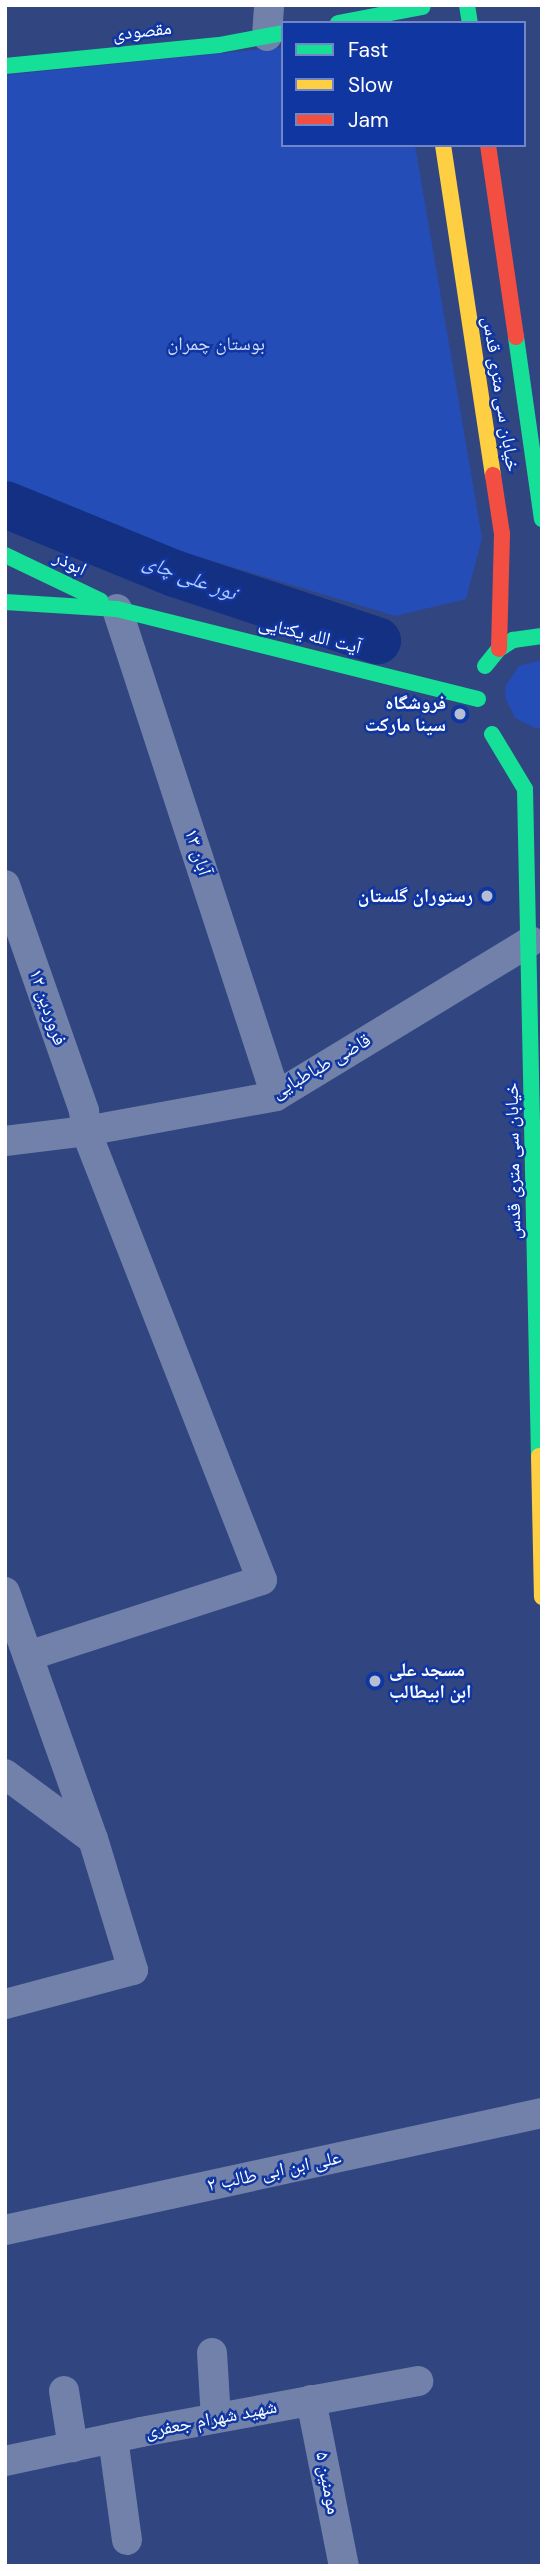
<!DOCTYPE html>
<meta charset="utf-8">
<style>
body{margin:0}
#map{position:relative;width:547px;height:2571px;overflow:hidden;background:#314681;font-family:"DM Sans","Noto Naskh Arabic",sans-serif}
div>[style]{position:absolute}
.green>*{inset:0;background:#254db7}
.river>*{height:47px;margin:-23.5px;padding:0 23.5px;transform-origin:23.5px;border-radius:23.5px;background:#143082}
.street>*{height:30px;margin:-15px;padding:0 15px;transform-origin:15px;border-radius:15px;background:#7281aa}
.fast>*{height:16px;margin:-8px;padding:0 8px;transform-origin:8px;border-radius:8px;background:#16e098}
.slow>*{height:16px;margin:-8px;padding:0 8px;transform-origin:8px;border-radius:8px;background:#ffcf43}
.jam>*{height:16px;margin:-8px;padding:0 8px;transform-origin:8px;border-radius:8px;background:#f24e42}
.dots>*{width:19px;height:19px;translate:-50% -50%;box-sizing:border-box;border:4px solid #1036a2;border-radius:50%}
span{translate:-50% -50%;white-space:nowrap;text-align:center;line-height:1.15;-webkit-text-stroke:5px #1036a2;paint-order:stroke}
.street-label{font-size:19px;color:#fff}
.park-label{font-size:19px;color:#d3dffe}
.poi-label{font-size:19px;color:#fff;font-weight:700}
.right{translate:-100% -50%;text-align:right}
.left{translate:0 -50%;text-align:left}
.water-label{font-size:21px;color:#b6cafc;font-style:italic}
.frame{position:absolute;inset:0;border:7px solid #fff;pointer-events:none}
.legend{position:absolute;left:281px;top:21px;width:245px;height:126px;box-sizing:border-box;background:#1036a2;border:2px solid #7086c7;margin:0;padding:9px 12px;list-style:none;font-size:21px;color:#fff}
.legend li{display:flex;align-items:center;gap:14px;height:35px}
.legend b{width:35px;border:2px solid #7086c7}
</style>
<div id="map">
<div class="green">
<div style="clip-path:polygon(283px 47px,283px 145px,415px 145px,482px 538px,466px 599px,395px 616px,29px 506px,5px 494px,5px 75px)"></div>
<div style="clip-path:polygon(542px 660px,542px 728px,535px 728px,515px 718px,505px 697px,506px 685px,519px 666px)"></div>
</div>
<div class="river">
<div style="left:5px;top:504px;width:183px;rotate:22.2deg"></div>
<div style="left:174px;top:573px;width:214px;rotate:18.3deg"></div>
</div>
<div class="street">
<div style="left:267px;top:36px;width:31px;rotate:-86deg"></div>
<div style="left:117px;top:609px;width:512px;rotate:71.92deg"></div>
<div style="left:5px;top:885px;width:239px;rotate:70.7deg"></div>
<div style="left:84px;top:1111px;width:20px;rotate:84deg"></div>
<div style="left:86px;top:1131px;width:482px;rotate:68.6deg"></div>
<div style="left:262px;top:1580px;width:246px;rotate:162deg"></div>
<div style="left:5px;top:1141px;width:82px;rotate:-7deg"></div>
<div style="left:86px;top:1131px;width:193px;rotate:-10.4deg"></div>
<div style="left:276px;top:1096px;width:298px;rotate:-31.3deg"></div>
<div style="left:5px;top:1592px;width:262px;rotate:70.4deg"></div>
<div style="left:93px;top:1839px;width:137px;rotate:73deg"></div>
<div style="left:133px;top:1970px;width:132px;rotate:165.1deg"></div>
<div style="left:5px;top:1774px;width:109px;rotate:36.5deg"></div>
<div style="left:5px;top:2230px;width:550px;rotate:-12.29deg"></div>
<div style="left:212px;top:2353px;width:65px;rotate:86.5deg"></div>
<div style="left:64px;top:2391px;width:57px;rotate:80.9deg"></div>
<div style="left:311px;top:2400px;width:169px;rotate:78.8deg"></div>
<div style="left:113px;top:2438px;width:103px;rotate:82.2deg"></div>
<div style="left:5px;top:2461px;width:139px;rotate:-12deg"></div>
<div style="left:141px;top:2432px;width:282px;rotate:-10.4deg"></div>
</div>
<div class="fast">
<div style="left:467px;top:5px;width:18px;rotate:81deg"></div>
<div style="left:338px;top:23px;width:86px;rotate:-10.8deg"></div>
<div style="left:5px;top:66px;width:215px;rotate:-5.6deg"></div>
<div style="left:219px;top:45px;width:65px;rotate:-10.6deg"></div>
<div style="left:516px;top:337px;width:184px;rotate:81.9deg"></div>
<div style="left:5px;top:555px;width:106px;rotate:25.6deg"></div>
<div style="left:5px;top:602px;width:112px;rotate:3.6deg"></div>
<div style="left:117px;top:609px;width:372px;rotate:14deg"></div>
<div style="left:485px;top:666px;width:22px;rotate:-51deg"></div>
<div style="left:499px;top:649px;width:17px;rotate:-33deg"></div>
<div style="left:513px;top:640px;width:29px;rotate:-8deg"></div>
<div style="left:492px;top:734px;width:64px;rotate:59deg"></div>
<div style="left:525px;top:789px;width:667px;rotate:88.8deg"></div>
</div>
<div class="slow">
<div style="left:443px;top:145px;width:334px;rotate:81.4deg"></div>
<div style="left:539px;top:1456px;width:141px;rotate:88.8deg"></div>
</div>
<div class="jam">
<div style="left:488px;top:145px;width:194px;rotate:81.7deg"></div>
<div style="left:493px;top:475px;width:60px;rotate:81.3deg"></div>
<div style="left:502px;top:534px;width:115px;rotate:91.5deg"></div>
</div>
<div class="dots">
<div style="left:460px;top:714px;background:#b7bed3"></div>
<div style="left:487px;top:896px;background:#b7bed3"></div>
<div style="left:375px;top:1681px;background:#b7bed3"></div>
</div>
<div class="street-label">
<span style="left:142px;top:31px;rotate:-6deg">مقصودی</span>
<span style="left:501px;top:394px;rotate:81deg">خیابان سی متری قدس</span>
<span style="left:70px;top:563px;rotate:26deg">ابوذر</span>
<span style="left:310px;top:635px;rotate:14deg">آیت الله یکتایی</span>
<span style="left:198px;top:852px;rotate:72deg">۱۳ آبان</span>
<span style="left:48px;top:1007px;rotate:71deg">۱۲ فروردین</span>
<span style="left:321px;top:1066px;rotate:-30deg">قاضی طباطبایی</span>
<span style="left:513px;top:1161px;rotate:-91deg">خیابان سی متری قدس</span>
<span style="left:274px;top:2171px;rotate:-12deg">علی ابن ابی طالب ۲</span>
<span style="left:211px;top:2419px;rotate:-11deg">شهید شهرام جعفری</span>
<span style="left:328px;top:2483px;rotate:79deg">۵ مومنین</span>
</div>
<div class="park-label">
<span style="left:216px;top:344px">بوستان چمران</span>
</div>
<div class="poi-label">
<span class="right" style="left:446px;top:714px">فروشگاه<br>سینا مارکت</span>
<span class="right" style="left:473px;top:896px">رستوران گلستان</span>
<span class="left" style="left:389px;top:1681px">مسجد علی<br>ابن ابیطالب</span>
</div>
<div class="water-label">
<span style="left:190px;top:577px;rotate:20deg">نور علی چای</span>
</div>
<div class="frame"></div>
<ul class="legend">
<li><b style="height:9px;background:#16e098"></b>Fast</li>
<li><b style="height:9px;background:#ffcf43"></b>Slow</li>
<li><b style="height:9px;background:#f24e42"></b>Jam</li>
</ul>
</div>
